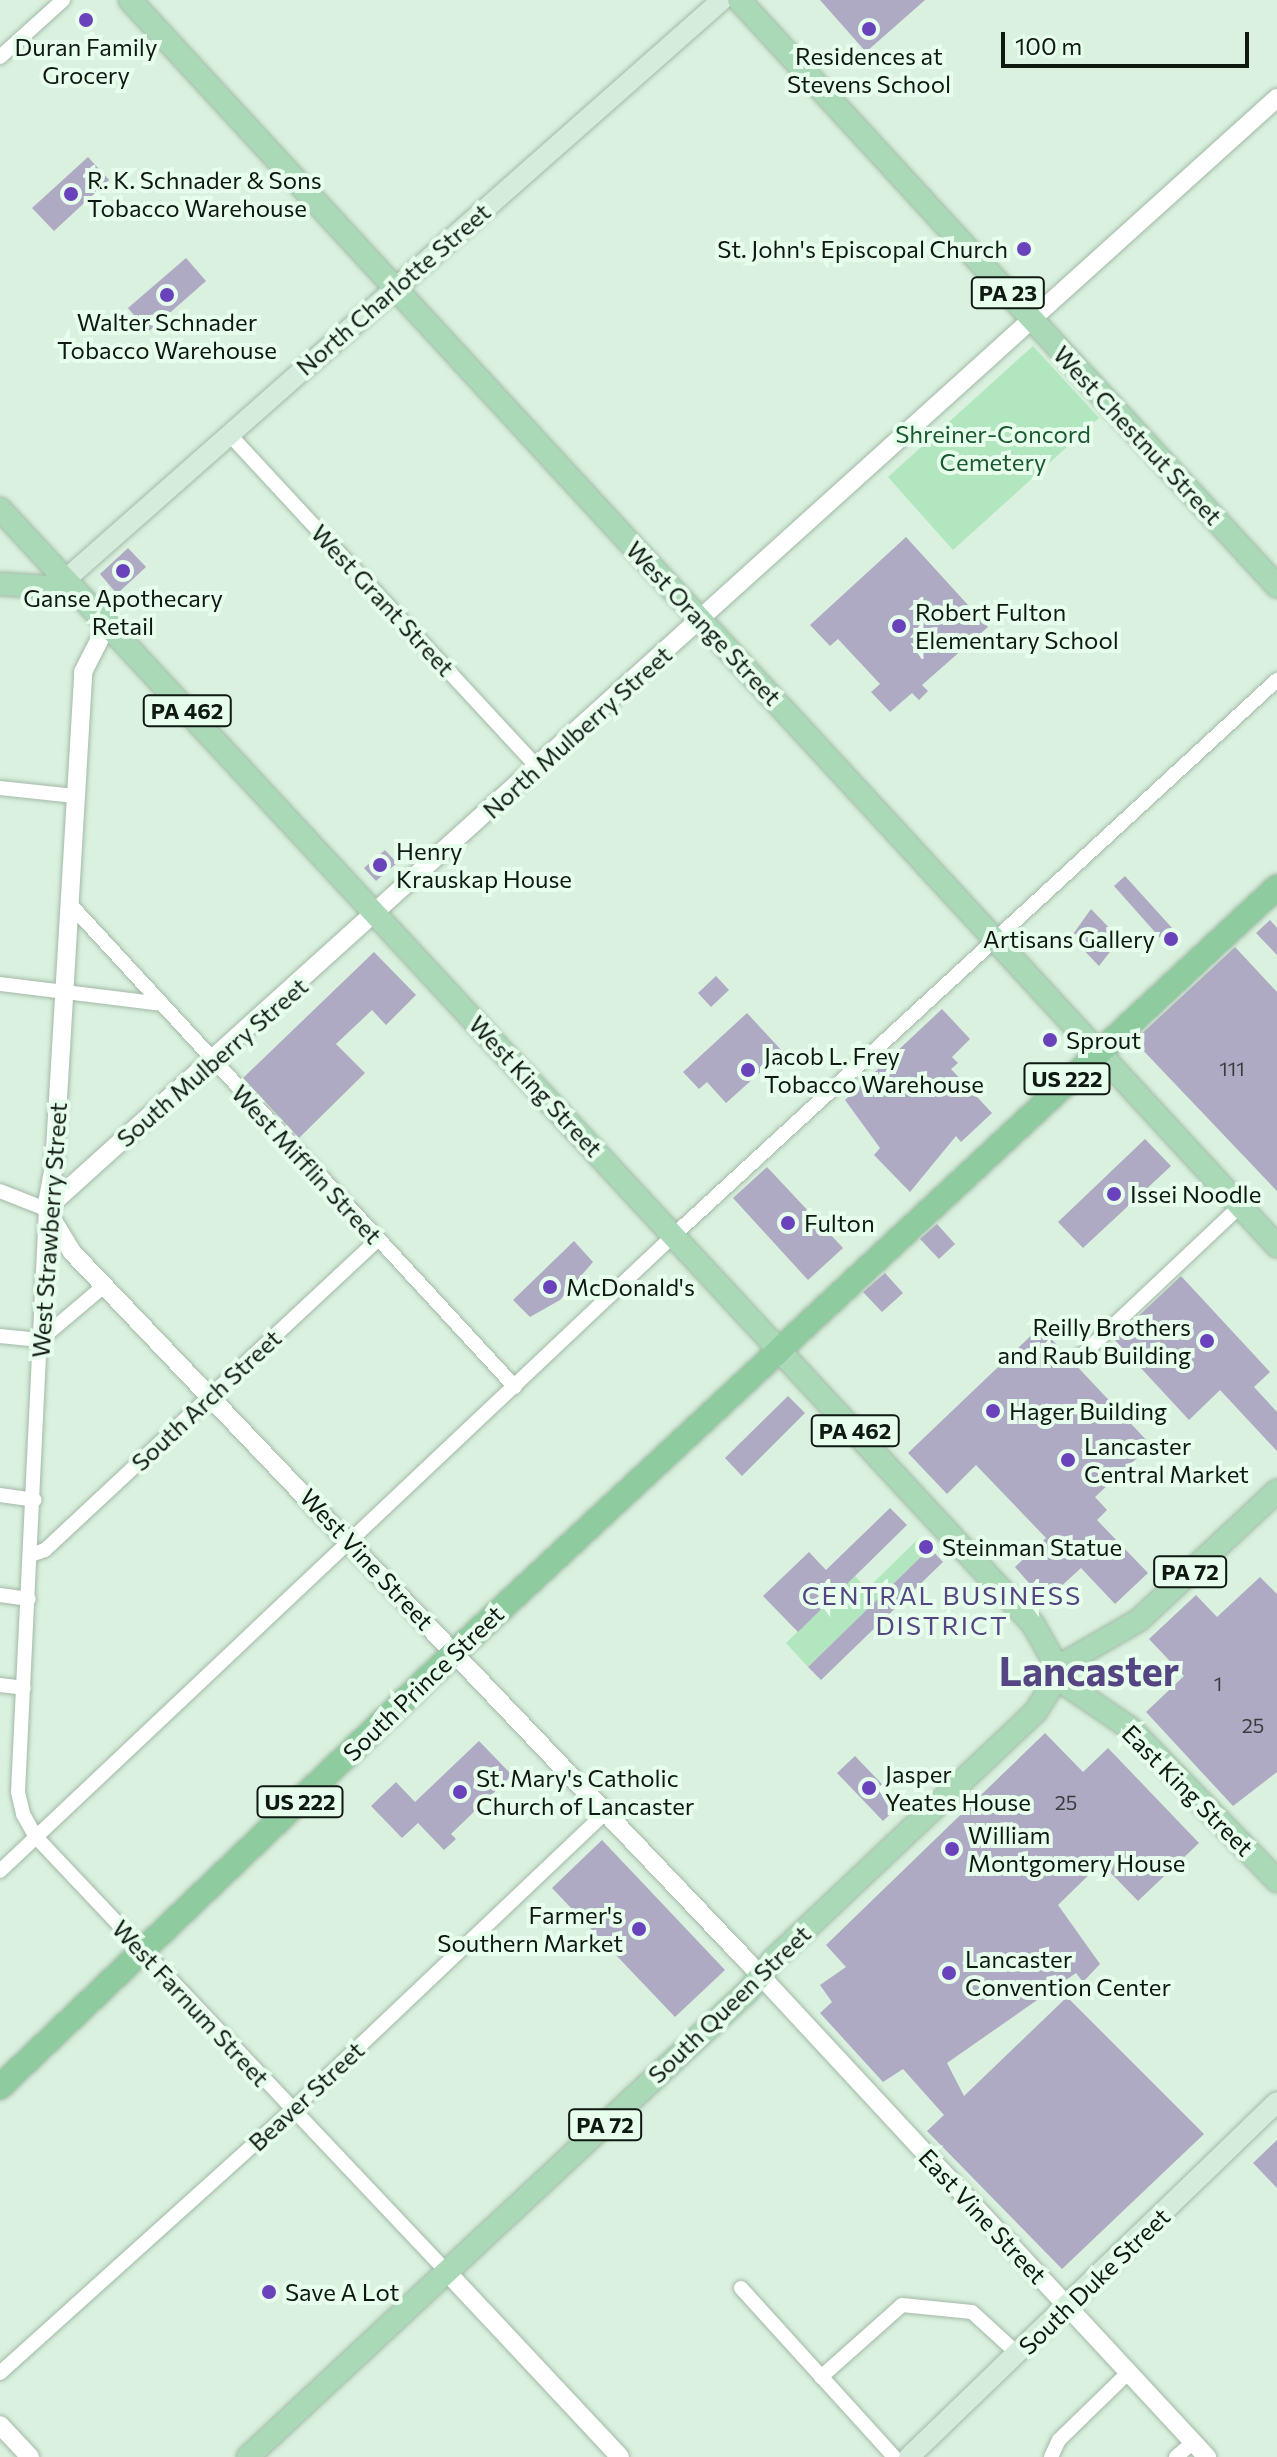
<!DOCTYPE html>
<style>
body{margin:0}
#map{position:relative;width:1277px;height:2457px;overflow:hidden;background:#d9f1de;font-family:Commissioner,sans-serif}
div>[style]{position:absolute}
.green>*{inset:0;background:#b1e6be}
.building>*{inset:0;background:#afaac3}
.roads{filter:drop-shadow(0 0 2px #a2b9a7) drop-shadow(0 0 2px #a2b9a7)}
.minor>*{height:14px;margin:-7px;padding:0 7px;transform-origin:7px;border-radius:7px;background:#fff}
.tertiary>*{height:18px;margin:-9px;padding:0 9px;transform-origin:9px;border-radius:9px;background:#fff}
.secondary>*{height:20px;margin:-10px;padding:0 10px;transform-origin:10px;border-radius:10px;background:#d5ecdc}
.primary>*{height:22px;margin:-11px;padding:0 11px;transform-origin:11px;border-radius:11px;background:#aad9b8}
.trunk>*{height:24px;margin:-12px;padding:0 12px;transform-origin:12px;border-radius:12px;background:#8ecca0}
.dots>*{width:22px;height:22px;translate:-50% -50%;box-sizing:border-box;border:4px solid #e6feeb;border-radius:50%}
span{translate:-50% -50%;white-space:nowrap;text-align:center;line-height:1.15;-webkit-text-stroke:8px #e6feeb;paint-order:stroke}
.number-label{font-size:20px;color:#373c3e}
.number-label span{-webkit-text-stroke-width:0}
.shield-label span{padding:2px 6px;background:#e6feeb;border:2px solid;border-radius:6px;-webkit-text-stroke-width:0}
.shield-label{font-size:22px;color:#0f1811;font-weight:700}
.poi-label{font-size:24px;color:#0f1811}
.left{translate:0 -50%;text-align:left}
.right{translate:-100% -50%;text-align:right}
.street-label{font-size:24px;color:#0f1811}
.park-label{font-size:24px;color:#1b5932}
.neighbourhood-label{font-size:26px;color:#554583;letter-spacing:2px}
.town-label{font-size:40px;color:#554583;font-weight:700}
.scale{position:absolute;left:1001px;top:32px;width:248px;height:36px;box-sizing:border-box;border:4px solid #0f1811;border-top:0;padding-left:10px;font-size:24px;line-height:28px;white-space:nowrap;color:#0f1811;-webkit-text-stroke:6px #e6feeb;paint-order:stroke}
</style>
<div id="map">
<div class="green">
<div style="clip-path:polygon(1033px 346px,1099px 418px,953px 550px,888px 477px)"></div>
<div style="clip-path:polygon(919px 1538px,930px 1548px,808px 1667px,786px 1643px,855px 1576px,867px 1589px)"></div>
</div>
<div class="building">
<div style="clip-path:polygon(820px 0,925px 0,866px 52px)"></div>
<div style="clip-path:polygon(88px 157px,109px 180px,54px 231px,32px 208px)"></div>
<div style="clip-path:polygon(186px 258px,206px 281px,148px 332px,128px 308px)"></div>
<div style="clip-path:polygon(906px 537px,988px 627px,922px 685px,928px 691px,919px 700px,912px 693px,890px 712px,871px 692px,880px 684px,838px 639px,830px 646px,810px 625px)"></div>
<div style="clip-path:polygon(128px 548px,146px 567px,117px 594px,100px 574px)"></div>
<div style="clip-path:polygon(385px 850px,397px 863px,376px 881px,364px 868px)"></div>
<div style="clip-path:polygon(1125px 876px,1182px 939px,1170px 949px,1114px 886px)"></div>
<div style="clip-path:polygon(1091px 909px,1120px 939px,1099px 966px,1071px 937px)"></div>
<div style="clip-path:polygon(1270px 920px,1277px 928px,1277px 955px,1256px 933px)"></div>
<div style="clip-path:polygon(1235px 947px,1277px 992px,1277px 1191px,1138px 1045px,1137px 1038px)"></div>
<div style="clip-path:polygon(374px 952px,416px 995px,386px 1025px,372px 1010px,336px 1044px,365px 1073px,299px 1138px,243px 1078px)"></div>
<div style="clip-path:polygon(716px 976px,729px 990px,711px 1007px,698px 993px)"></div>
<div style="clip-path:polygon(942px 1009px,970px 1039px,952px 1057px,958px 1063px,951px 1069px,992px 1113px,961px 1142px,956px 1136px,910px 1192px,874px 1155px,880px 1148px,845px 1100px)"></div>
<div style="clip-path:polygon(747px 1013px,783px 1052px,726px 1103px,707px 1082px,699px 1089px,683px 1072px)"></div>
<div style="clip-path:polygon(1145px 1139px,1171px 1166px,1083px 1248px,1058px 1222px)"></div>
<div style="clip-path:polygon(767px 1167px,843px 1248px,808px 1280px,733px 1198px)"></div>
<div style="clip-path:polygon(937px 1224px,955px 1244px,939px 1259px,920px 1239px)"></div>
<div style="clip-path:polygon(574px 1241px,593px 1262px,560px 1300px,530px 1317px,513px 1300px)"></div>
<div style="clip-path:polygon(885px 1273px,903px 1293px,882px 1312px,863px 1292px)"></div>
<div style="clip-path:polygon(1181px 1276px,1270px 1372px,1254px 1387px,1277px 1412px,1277px 1451px,1220px 1390px,1189px 1420px,1114px 1339px)"></div>
<div style="clip-path:polygon(1040px 1327px,1151px 1445px,1095px 1497px,1107px 1510px,1097px 1520px,1148px 1573px,1115px 1604px,1081px 1568px,1045px 1601px,1015px 1567px,1046px 1538px,976px 1465px,947px 1494px,908px 1453px)"></div>
<div style="clip-path:polygon(788px 1396px,805px 1413px,742px 1476px,725px 1458px)"></div>
<div style="clip-path:polygon(890px 1508px,907px 1525px,798px 1632px,763px 1596px,809px 1552px,826px 1570px)"></div>
<div style="clip-path:polygon(930px 1548px,943px 1562px,821px 1680px,808px 1667px)"></div>
<div style="clip-path:polygon(1260px 1577px,1277px 1594px,1277px 1772px,1233px 1806px,1146px 1712px,1184px 1676px,1149px 1639px,1196px 1595px,1217px 1617px)"></div>
<div style="clip-path:polygon(1045px 1733px,1083px 1772px,1108px 1748px,1199px 1843px,1138px 1901px,1101px 1863px,1058px 1905px,1100px 1964px,1083px 1982px,1076px 1973px,947px 2063px,964px 2096px,1067px 1997px,1204px 2134px,1062px 2269px,927px 2131px,944px 2115px,903px 2069px,883px 2082px,820px 2013px,832px 2002px,820px 1985px,846px 1967px,826px 1945px)"></div>
<div style="clip-path:polygon(479px 1741px,512px 1775px,451px 1834px,456px 1839px,444px 1850px,418px 1823px,402px 1838px,371px 1806px,396px 1782px,415px 1802px)"></div>
<div style="clip-path:polygon(855px 1756px,901px 1804px,883px 1821px,837px 1773px)"></div>
<div style="clip-path:polygon(602px 1840px,725px 1970px,675px 2017px,552px 1888px)"></div>
<div style="clip-path:polygon(1277px 2140px,1277px 2188px,1253px 2163px)"></div>
</div>
<div class="roads">
<div class="minor">
<div style="left:0;top:57px;width:85px;rotate:-42.1deg"></div>
<div style="left:228px;top:433px;width:455px;rotate:47.2deg"></div>
<div style="left:0;top:788px;width:75px;rotate:6.1deg"></div>
<div style="left:69px;top:903px;width:658px;rotate:47.34deg"></div>
<div style="left:0;top:984px;width:163px;rotate:7deg"></div>
<div style="left:0;top:1191px;width:49px;rotate:21.4deg"></div>
<div style="left:46px;top:1209px;width:584px;rotate:92.75deg"></div>
<div style="left:18px;top:1792px;width:23px;rotate:77deg"></div>
<div style="left:23px;top:1814px;width:26px;rotate:61deg"></div>
<div style="left:36px;top:1837px;width:598px;rotate:46.62deg"></div>
<div style="left:0;top:1336px;width:40px;rotate:5.7deg"></div>
<div style="left:40px;top:1340px;width:85px;rotate:-40.2deg"></div>
<div style="left:1081px;top:1356px;width:217px;rotate:-43.3deg"></div>
<div style="left:0;top:1495px;width:35px;rotate:8deg"></div>
<div style="left:31px;top:1555px;width:15px;rotate:-20deg"></div>
<div style="left:45px;top:1550px;width:455px;rotate:-43deg"></div>
<div style="left:0;top:1595px;width:29px;rotate:8deg"></div>
<div style="left:0;top:1685px;width:24px;rotate:7deg"></div>
<div style="left:0;top:1871px;width:927px;rotate:-43.34deg"></div>
<div style="left:674px;top:1235px;width:820px;rotate:-42.63deg"></div>
<div style="left:741px;top:2288px;width:228px;rotate:47.8deg"></div>
<div style="left:0;top:2373px;width:394px;rotate:-42deg"></div>
<div style="left:293px;top:2109px;width:431px;rotate:-43.5deg"></div>
<div style="left:821px;top:2377px;width:108px;rotate:-41.6deg"></div>
<div style="left:902px;top:2305px;width:70px;rotate:5.7deg"></div>
<div style="left:972px;top:2312px;width:62px;rotate:42.4deg"></div>
<div style="left:1051px;top:2457px;width:19px;rotate:-65deg"></div>
<div style="left:1059px;top:2440px;width:96px;rotate:-44.2deg"></div>
<div style="left:1176px;top:2457px;width:23px;rotate:-41deg"></div>
</div>
<div class="tertiary">
<div style="left:46px;top:1209px;width:50px;rotate:58.8deg"></div>
<div style="left:72px;top:1252px;width:978px;rotate:46.41deg"></div>
<div style="left:746px;top:1960px;width:678px;rotate:47.15deg"></div>
<div style="left:46px;top:1209px;width:1658px;rotate:-42.07deg"></div>
<div style="left:46px;top:1209px;width:44px;rotate:-79.5deg"></div>
<div style="left:54px;top:1166px;width:495px;rotate:-86.6deg"></div>
<div style="left:83px;top:672px;width:53px;rotate:-62.9deg"></div>
<div style="left:447px;top:2272px;width:253px;rotate:46.9deg"></div>
<div style="left:0;top:2425px;width:44px;rotate:46.8deg"></div>
</div>
<div class="secondary">
<div style="left:65px;top:580px;width:876px;rotate:-41.44deg"></div>
<div style="left:909px;top:2457px;width:511px;rotate:-43.97deg"></div>
</div>
<div class="primary">
<div style="left:130px;top:0;width:1694px;rotate:47.37deg"></div>
<div style="left:739px;top:0;width:796px;rotate:47.45deg"></div>
<div style="left:0;top:509px;width:1520px;rotate:47.19deg"></div>
<div style="left:1033px;top:1624px;width:71px;rotate:60.6deg"></div>
<div style="left:1068px;top:1686px;width:75px;rotate:34.1deg"></div>
<div style="left:1130px;top:1728px;width:212px;rotate:46.1deg"></div>
<div style="left:0;top:584px;width:49px;rotate:3.5deg"></div>
<div style="left:49px;top:587px;width:17px;rotate:-24deg"></div>
<div style="left:248px;top:2457px;width:683px;rotate:-42.98deg"></div>
<div style="left:748px;top:1991px;width:40px;rotate:-51deg"></div>
<div style="left:773px;top:1960px;width:362px;rotate:-43.4deg"></div>
<div style="left:1036px;top:1711px;width:59px;rotate:-57.4deg"></div>
<div style="left:1068px;top:1661px;width:82px;rotate:-30deg"></div>
<div style="left:1139px;top:1620px;width:189px;rotate:-43.1deg"></div>
</div>
<div class="trunk">
<div style="left:0;top:2087px;width:629px;rotate:-43.71deg"></div>
<div style="left:455px;top:1652px;width:1123px;rotate:-42.94deg"></div>
</div>
</div>
<div class="dots">
<div style="left:86px;top:20px;background:#6a43bc"></div>
<div style="left:869px;top:29px;background:#6a43bc"></div>
<div style="left:71px;top:194px;background:#6a43bc"></div>
<div style="left:1024px;top:249px;background:#6a43bc"></div>
<div style="left:167px;top:295px;background:#6a43bc"></div>
<div style="left:123px;top:571px;background:#6a43bc"></div>
<div style="left:899px;top:626px;background:#6a43bc"></div>
<div style="left:380px;top:865px;background:#6a43bc"></div>
<div style="left:1171px;top:939px;background:#6a43bc"></div>
<div style="left:1050px;top:1040px;background:#6a43bc"></div>
<div style="left:748px;top:1070px;background:#6a43bc"></div>
<div style="left:1114px;top:1194px;background:#6a43bc"></div>
<div style="left:788px;top:1223px;background:#6a43bc"></div>
<div style="left:550px;top:1287px;background:#6a43bc"></div>
<div style="left:1207px;top:1341px;background:#6a43bc"></div>
<div style="left:993px;top:1411px;background:#6a43bc"></div>
<div style="left:1068px;top:1460px;background:#6a43bc"></div>
<div style="left:926px;top:1547px;background:#6a43bc"></div>
<div style="left:869px;top:1788px;background:#6a43bc"></div>
<div style="left:460px;top:1792px;background:#6a43bc"></div>
<div style="left:952px;top:1849px;background:#6a43bc"></div>
<div style="left:639px;top:1929px;background:#6a43bc"></div>
<div style="left:949px;top:1973px;background:#6a43bc"></div>
<div style="left:269px;top:2292px;background:#6a43bc"></div>
</div>
<div class="number-label">
<span style="left:1232px;top:1068px">111</span>
<span style="left:1218px;top:1683px">1</span>
<span style="left:1253px;top:1725px">25</span>
<span style="left:1066px;top:1802px">25</span>
</div>
<div class="shield-label">
<span style="left:1008px;top:293px">PA 23</span>
<span style="left:187px;top:711px">PA 462</span>
<span style="left:1067px;top:1079px">US 222</span>
<span style="left:855px;top:1431px">PA 462</span>
<span style="left:1190px;top:1572px">PA 72</span>
<span style="left:300px;top:1802px">US 222</span>
<span style="left:605px;top:2125px">PA 72</span>
</div>
<div class="poi-label">
<span style="left:86px;top:61px">Duran Family<br>Grocery</span>
<span style="left:869px;top:70px">Residences at<br>Stevens School</span>
<span class="left" style="left:87px;top:194px">R. K. Schnader &amp; Sons<br>Tobacco Warehouse</span>
<span class="right" style="left:1008px;top:249px">St. John's Episcopal Church</span>
<span style="left:167px;top:336px">Walter Schnader<br>Tobacco Warehouse</span>
<span style="left:123px;top:612px">Ganse Apothecary<br>Retail</span>
<span class="left" style="left:915px;top:626px">Robert Fulton<br>Elementary School</span>
<span class="left" style="left:396px;top:865px">Henry<br>Krauskap House</span>
<span class="right" style="left:1155px;top:939px">Artisans Gallery</span>
<span class="left" style="left:1066px;top:1040px">Sprout</span>
<span class="left" style="left:764px;top:1070px">Jacob L. Frey<br>Tobacco Warehouse</span>
<span class="left" style="left:1130px;top:1194px">Issei Noodle</span>
<span class="left" style="left:804px;top:1223px">Fulton</span>
<span class="left" style="left:566px;top:1287px">McDonald's</span>
<span class="right" style="left:1191px;top:1341px">Reilly Brothers<br>and Raub Building</span>
<span class="left" style="left:1009px;top:1411px">Hager Building</span>
<span class="left" style="left:1084px;top:1460px">Lancaster<br>Central Market</span>
<span class="left" style="left:942px;top:1547px">Steinman Statue</span>
<span class="left" style="left:885px;top:1788px">Jasper<br>Yeates House</span>
<span class="left" style="left:476px;top:1792px">St. Mary's Catholic<br>Church of Lancaster</span>
<span class="left" style="left:968px;top:1849px">William<br>Montgomery House</span>
<span class="right" style="left:623px;top:1929px">Farmer's<br>Southern Market</span>
<span class="left" style="left:965px;top:1973px">Lancaster<br>Convention Center</span>
<span class="left" style="left:285px;top:2292px">Save A Lot</span>
</div>
<div class="street-label">
<span style="left:393px;top:289px;rotate:-41deg">North Charlotte Street</span>
<span style="left:1138px;top:435px;rotate:47deg">West Chestnut Street</span>
<span style="left:383px;top:600px;rotate:47deg">West Grant Street</span>
<span style="left:704px;top:623px;rotate:47deg">West Orange Street</span>
<span style="left:577px;top:732px;rotate:-42deg">North Mulberry Street</span>
<span style="left:212px;top:1062px;rotate:-41deg">South Mulberry Street</span>
<span style="left:536px;top:1086px;rotate:47deg">West King Street</span>
<span style="left:307px;top:1164px;rotate:47deg">West Mifflin Street</span>
<span style="left:49px;top:1230px;rotate:-86deg">West Strawberry Street</span>
<span style="left:206px;top:1400px;rotate:-43deg">South Arch Street</span>
<span style="left:367px;top:1559px;rotate:47deg">West Vine Street</span>
<span style="left:423px;top:1683px;rotate:-44deg">South Prince Street</span>
<span style="left:1188px;top:1790px;rotate:45deg">East King Street</span>
<span style="left:191px;top:2003px;rotate:47deg">West Farnum Street</span>
<span style="left:729px;top:2004px;rotate:-44deg">South Queen Street</span>
<span style="left:306px;top:2096px;rotate:-43deg">Beaver Street</span>
<span style="left:983px;top:2216px;rotate:47deg">East Vine Street</span>
<span style="left:1094px;top:2281px;rotate:-44deg">South Duke Street</span>
</div>
<div class="park-label">
<span style="left:993px;top:448px">Shreiner-Concord<br>Cemetery</span>
</div>
<div class="neighbourhood-label">
<span style="left:942px;top:1610px">CENTRAL BUSINESS<br>DISTRICT</span>
</div>
<div class="town-label">
<span style="left:1089px;top:1670px">Lancaster</span>
</div>
<div class="scale">100 m</div>
</div>
